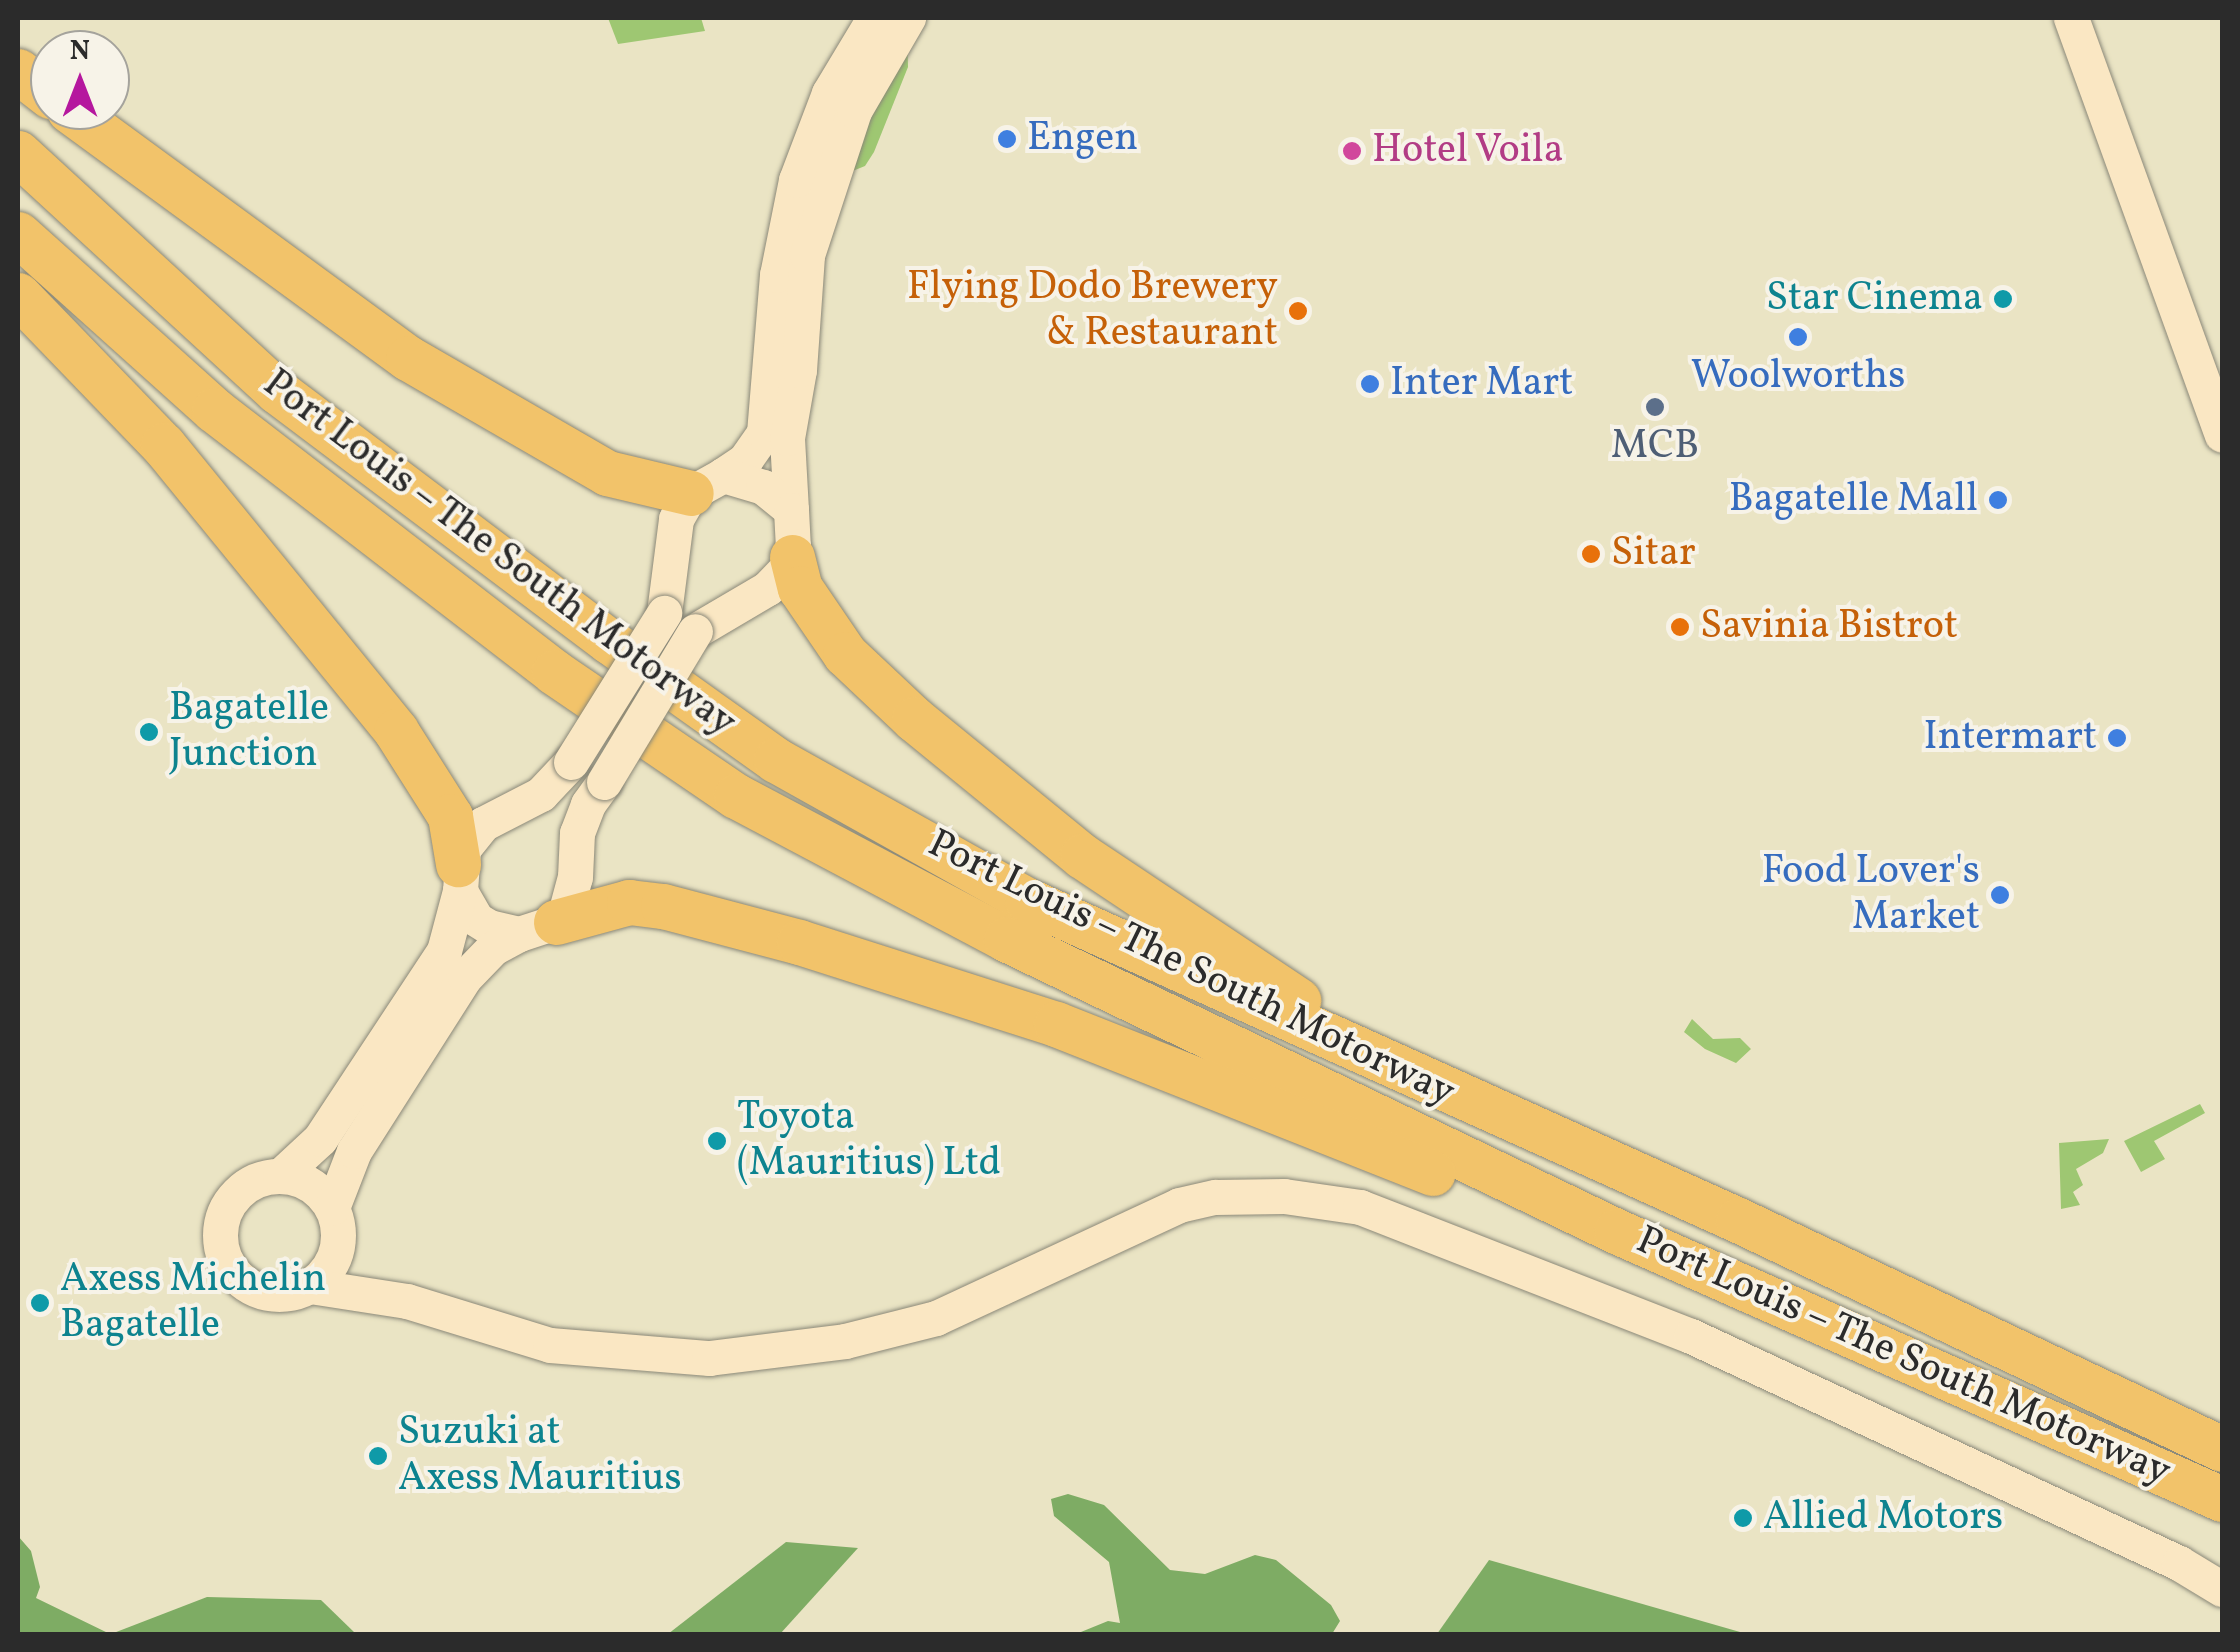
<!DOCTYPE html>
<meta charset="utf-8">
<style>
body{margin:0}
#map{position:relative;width:2240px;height:1652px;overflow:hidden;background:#eae4c4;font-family:Vollkorn,serif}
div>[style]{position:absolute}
.green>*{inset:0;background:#9ec772}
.forest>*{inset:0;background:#7eac64}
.roads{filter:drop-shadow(0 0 2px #8a8878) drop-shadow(0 0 2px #8a8878)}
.secondary>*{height:35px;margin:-17.5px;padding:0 17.5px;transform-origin:17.5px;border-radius:17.5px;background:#fae7c3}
.secondary>.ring{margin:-17.5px;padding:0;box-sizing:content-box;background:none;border:35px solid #fae7c3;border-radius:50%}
.highway>*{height:45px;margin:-22.5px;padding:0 22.5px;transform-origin:22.5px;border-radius:22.5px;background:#f2c36a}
.bridges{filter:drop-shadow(0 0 2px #8a8878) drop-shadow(0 0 2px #8a8878)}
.secondary-bridge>*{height:35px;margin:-17.5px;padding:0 17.5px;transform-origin:17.5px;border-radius:17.5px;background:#fae7c3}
.dots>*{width:28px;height:28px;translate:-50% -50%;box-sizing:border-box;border:5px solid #f7f3e8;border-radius:50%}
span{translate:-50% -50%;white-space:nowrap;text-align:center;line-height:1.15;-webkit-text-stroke:8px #f7f3e8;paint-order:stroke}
.shop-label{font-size:40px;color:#366cbe}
.left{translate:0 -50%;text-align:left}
.right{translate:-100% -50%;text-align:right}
.hotel-label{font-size:40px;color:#b23c85}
.food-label{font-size:40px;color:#c56008}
.culture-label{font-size:40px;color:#0d838f}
.service-label{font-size:40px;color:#4e5e75}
.street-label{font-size:40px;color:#2b2b2b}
.frame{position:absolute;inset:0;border:20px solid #2b2b2b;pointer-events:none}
.north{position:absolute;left:30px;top:30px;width:100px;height:100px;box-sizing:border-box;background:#f7f3e8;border:2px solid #a5a39c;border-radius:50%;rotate:0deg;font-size:28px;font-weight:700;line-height:40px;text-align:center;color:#2b2b2b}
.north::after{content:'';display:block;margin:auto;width:35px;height:45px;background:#b5179e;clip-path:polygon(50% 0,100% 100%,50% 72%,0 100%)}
</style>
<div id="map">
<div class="green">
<div style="clip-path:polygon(608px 18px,701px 18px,705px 31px,618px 44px)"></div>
<div style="clip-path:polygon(907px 35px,908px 67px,874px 152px,865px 166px,850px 172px,847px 153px)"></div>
<div style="clip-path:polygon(1692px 1019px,1713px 1039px,1740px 1038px,1751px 1049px,1736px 1063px,1705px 1049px,1684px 1032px)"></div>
<div style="clip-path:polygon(2200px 1104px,2205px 1113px,2154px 1141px,2165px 1159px,2141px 1172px,2124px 1141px)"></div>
<div style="clip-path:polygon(2109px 1139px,2103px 1153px,2076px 1169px,2083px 1185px,2073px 1192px,2080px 1205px,2061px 1209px,2059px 1143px)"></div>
</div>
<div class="forest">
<div style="clip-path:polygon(1068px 1494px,1104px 1505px,1170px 1570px,1205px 1574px,1255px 1555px,1276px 1560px,1331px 1605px,1340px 1621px,1332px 1634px,1076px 1634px,1108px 1621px,1120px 1623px,1109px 1562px,1054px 1516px,1051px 1499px)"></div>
<div style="clip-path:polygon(18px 1536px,31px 1551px,40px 1587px,36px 1598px,110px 1634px,18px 1634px)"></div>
<div style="clip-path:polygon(786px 1542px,858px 1548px,780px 1634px,668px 1634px)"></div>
<div style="clip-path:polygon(1489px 1560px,1747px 1634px,1437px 1634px)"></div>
<div style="clip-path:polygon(207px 1597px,321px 1600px,356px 1634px,111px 1634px)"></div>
</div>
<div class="roads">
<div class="secondary">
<div style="left:2071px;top:18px;width:443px;rotate:70.1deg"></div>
<div style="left:723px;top:475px;width:27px;rotate:-34deg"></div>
<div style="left:745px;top:460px;width:33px;rotate:-55deg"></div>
<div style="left:764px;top:433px;width:159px;rotate:-85.3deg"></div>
<div style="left:777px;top:275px;width:97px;rotate:-78.7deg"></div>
<div style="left:796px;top:180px;width:93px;rotate:-69.2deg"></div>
<div style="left:829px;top:93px;width:87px;rotate:-59deg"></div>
<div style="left:791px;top:510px;width:72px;rotate:-93.2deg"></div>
<div style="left:787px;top:438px;width:69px;rotate:-80deg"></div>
<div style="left:799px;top:370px;width:115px;rotate:-86deg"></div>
<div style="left:807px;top:255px;width:151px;rotate:-71.9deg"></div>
<div style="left:854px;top:111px;width:108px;rotate:-59.9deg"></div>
<div style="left:664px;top:613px;width:95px;rotate:-82.7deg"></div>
<div style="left:676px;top:519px;width:30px;rotate:-60deg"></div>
<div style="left:691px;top:493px;width:37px;rotate:-29deg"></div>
<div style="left:723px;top:475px;width:42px;rotate:16.7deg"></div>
<div style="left:763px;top:487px;width:36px;rotate:39deg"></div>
<div style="left:791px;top:510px;width:36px;rotate:87deg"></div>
<div style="left:793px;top:546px;width:23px;rotate:105deg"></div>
<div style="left:787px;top:568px;width:28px;rotate:134deg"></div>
<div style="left:768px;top:588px;width:85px;rotate:149.5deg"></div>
<div style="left:571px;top:762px;width:44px;rotate:133.2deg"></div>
<div style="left:541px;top:794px;width:65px;rotate:152.7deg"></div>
<div style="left:483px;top:824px;width:32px;rotate:129deg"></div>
<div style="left:463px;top:849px;width:42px;rotate:94.1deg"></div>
<div style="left:460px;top:891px;width:32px;rotate:60deg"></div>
<div style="left:476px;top:919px;width:15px;rotate:32deg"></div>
<div style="left:489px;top:927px;width:31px;rotate:13deg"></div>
<div style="left:519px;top:934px;width:39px;rotate:-18deg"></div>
<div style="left:556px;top:922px;width:16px;rotate:-50deg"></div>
<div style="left:566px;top:910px;width:34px;rotate:-75deg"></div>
<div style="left:575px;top:877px;width:44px;rotate:-87.4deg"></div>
<div style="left:577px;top:833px;width:31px;rotate:-69deg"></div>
<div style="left:588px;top:804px;width:27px;rotate:-54deg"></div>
<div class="ring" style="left:220px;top:1176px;width:83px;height:83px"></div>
<div style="left:280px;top:1176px;width:54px;rotate:-42.8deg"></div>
<div style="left:320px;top:1139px;width:225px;rotate:-56.6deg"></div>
<div style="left:444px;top:951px;width:62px;rotate:-75.1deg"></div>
<div style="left:332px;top:1208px;width:61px;rotate:-68.9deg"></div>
<div style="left:354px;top:1151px;width:206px;rotate:-57.5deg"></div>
<div style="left:465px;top:977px;width:40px;rotate:-46deg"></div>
<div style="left:493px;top:948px;width:30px;rotate:-28deg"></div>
<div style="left:310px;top:1286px;width:98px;rotate:8.8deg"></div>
<div style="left:407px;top:1301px;width:150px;rotate:17.1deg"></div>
<div style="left:550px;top:1345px;width:160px;rotate:4.7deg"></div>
<div style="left:709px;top:1358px;width:137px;rotate:-7.1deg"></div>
<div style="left:845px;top:1341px;width:94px;rotate:-14.2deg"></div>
<div style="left:936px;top:1318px;width:268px;rotate:-24.9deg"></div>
<div style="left:1179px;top:1205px;width:37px;rotate:-13deg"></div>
<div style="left:1215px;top:1197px;width:69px;rotate:-0.8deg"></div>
<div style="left:1284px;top:1196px;width:77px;rotate:8.2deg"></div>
<div style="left:1360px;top:1207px;width:355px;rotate:21.3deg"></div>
<div style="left:1691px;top:1336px;width:538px;rotate:24.95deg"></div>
<div style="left:2179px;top:1563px;width:50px;rotate:31.2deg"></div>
</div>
<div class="highway">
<div style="left:18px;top:71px;width:41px;rotate:38deg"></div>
<div style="left:69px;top:110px;width:420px;rotate:36.2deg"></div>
<div style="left:408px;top:358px;width:230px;rotate:30deg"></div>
<div style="left:607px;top:473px;width:86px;rotate:13.4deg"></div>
<div style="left:18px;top:153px;width:352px;rotate:42.6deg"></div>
<div style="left:277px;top:391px;width:416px;rotate:37deg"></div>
<div style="left:609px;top:641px;width:205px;rotate:35.5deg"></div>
<div style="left:776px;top:760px;width:287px;rotate:29.2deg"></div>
<div style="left:1027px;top:900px;width:780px;rotate:24.23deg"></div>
<div style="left:1738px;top:1220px;width:535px;rotate:25.32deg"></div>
<div style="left:18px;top:234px;width:263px;rotate:41.9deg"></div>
<div style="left:214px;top:410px;width:429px;rotate:37.6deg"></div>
<div style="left:554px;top:672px;width:220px;rotate:34.3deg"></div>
<div style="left:736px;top:796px;width:306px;rotate:27.9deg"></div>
<div style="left:1006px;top:939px;width:676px;rotate:25.58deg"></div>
<div style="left:1616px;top:1231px;width:663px;rotate:23.86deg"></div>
<div style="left:18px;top:295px;width:209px;rotate:46deg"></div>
<div style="left:163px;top:445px;width:369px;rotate:50.8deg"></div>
<div style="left:396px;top:731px;width:101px;rotate:57.6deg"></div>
<div style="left:450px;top:816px;width:49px;rotate:80.5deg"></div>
<div style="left:792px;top:557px;width:32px;rotate:76deg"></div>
<div style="left:800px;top:588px;width:80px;rotate:55.7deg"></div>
<div style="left:845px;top:654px;width:95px;rotate:43.3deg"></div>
<div style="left:914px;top:719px;width:217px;rotate:39.2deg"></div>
<div style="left:1082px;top:856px;width:260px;rotate:33.7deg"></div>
<div style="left:556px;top:922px;width:76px;rotate:-15.3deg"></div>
<div style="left:629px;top:902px;width:34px;rotate:7deg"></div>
<div style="left:663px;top:906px;width:141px;rotate:14.8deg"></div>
<div style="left:799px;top:942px;width:270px;rotate:17.7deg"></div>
<div style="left:1056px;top:1024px;width:405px;rotate:21.6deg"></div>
</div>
</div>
<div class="bridges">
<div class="secondary-bridge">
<div style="left:571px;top:762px;width:176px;rotate:-58deg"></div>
<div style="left:604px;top:782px;width:176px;rotate:-58.9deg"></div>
</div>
</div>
<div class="dots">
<div style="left:1007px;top:139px;background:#3f7fe0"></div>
<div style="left:1352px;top:151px;background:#d1479c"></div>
<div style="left:2003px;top:299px;background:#0f9aa8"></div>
<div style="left:1298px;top:311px;background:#e8710a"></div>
<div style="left:1798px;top:337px;background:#3f7fe0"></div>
<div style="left:1370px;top:384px;background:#3f7fe0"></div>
<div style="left:1655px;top:407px;background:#5c6f8a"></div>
<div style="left:1998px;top:500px;background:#3f7fe0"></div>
<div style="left:1591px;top:554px;background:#e8710a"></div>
<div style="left:1680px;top:627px;background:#e8710a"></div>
<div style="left:149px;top:732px;background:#0f9aa8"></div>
<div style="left:2117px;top:738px;background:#3f7fe0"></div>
<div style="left:2000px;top:895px;background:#3f7fe0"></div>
<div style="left:717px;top:1141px;background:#0f9aa8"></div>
<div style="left:40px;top:1303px;background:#0f9aa8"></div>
<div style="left:378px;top:1456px;background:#0f9aa8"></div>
<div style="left:1743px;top:1518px;background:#0f9aa8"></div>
</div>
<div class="shop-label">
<span class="left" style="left:1027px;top:139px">Engen</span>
<span style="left:1798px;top:377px">Woolworths</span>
<span class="left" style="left:1390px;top:384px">Inter Mart</span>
<span class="right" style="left:1978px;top:500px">Bagatelle Mall</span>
<span class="right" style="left:2097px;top:738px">Intermart</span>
<span class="right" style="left:1980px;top:895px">Food Lover's<br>Market</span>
</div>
<div class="hotel-label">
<span class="left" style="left:1372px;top:151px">Hotel Voila</span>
</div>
<div class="food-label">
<span class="right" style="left:1278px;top:311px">Flying Dodo Brewery<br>&amp; Restaurant</span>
<span class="left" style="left:1611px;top:554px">Sitar</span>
<span class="left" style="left:1700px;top:627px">Savinia Bistrot</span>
</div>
<div class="culture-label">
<span class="right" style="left:1983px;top:299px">Star Cinema</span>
<span class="left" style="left:169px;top:732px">Bagatelle<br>Junction</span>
<span class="left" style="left:737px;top:1141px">Toyota<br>(Mauritius) Ltd</span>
<span class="left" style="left:60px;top:1303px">Axess Michelin<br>Bagatelle</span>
<span class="left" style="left:398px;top:1456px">Suzuki at<br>Axess Mauritius</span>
<span class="left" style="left:1763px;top:1518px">Allied Motors</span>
</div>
<div class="service-label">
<span style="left:1655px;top:447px">MCB</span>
</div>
<div class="street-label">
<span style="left:499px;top:554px;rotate:37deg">Port Louis – The South Motorway</span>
<span style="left:1191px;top:969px;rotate:26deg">Port Louis – The South Motorway</span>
<span style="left:1903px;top:1357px;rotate:24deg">Port Louis – The South Motorway</span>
</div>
<div class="frame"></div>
<div class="north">N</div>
</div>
